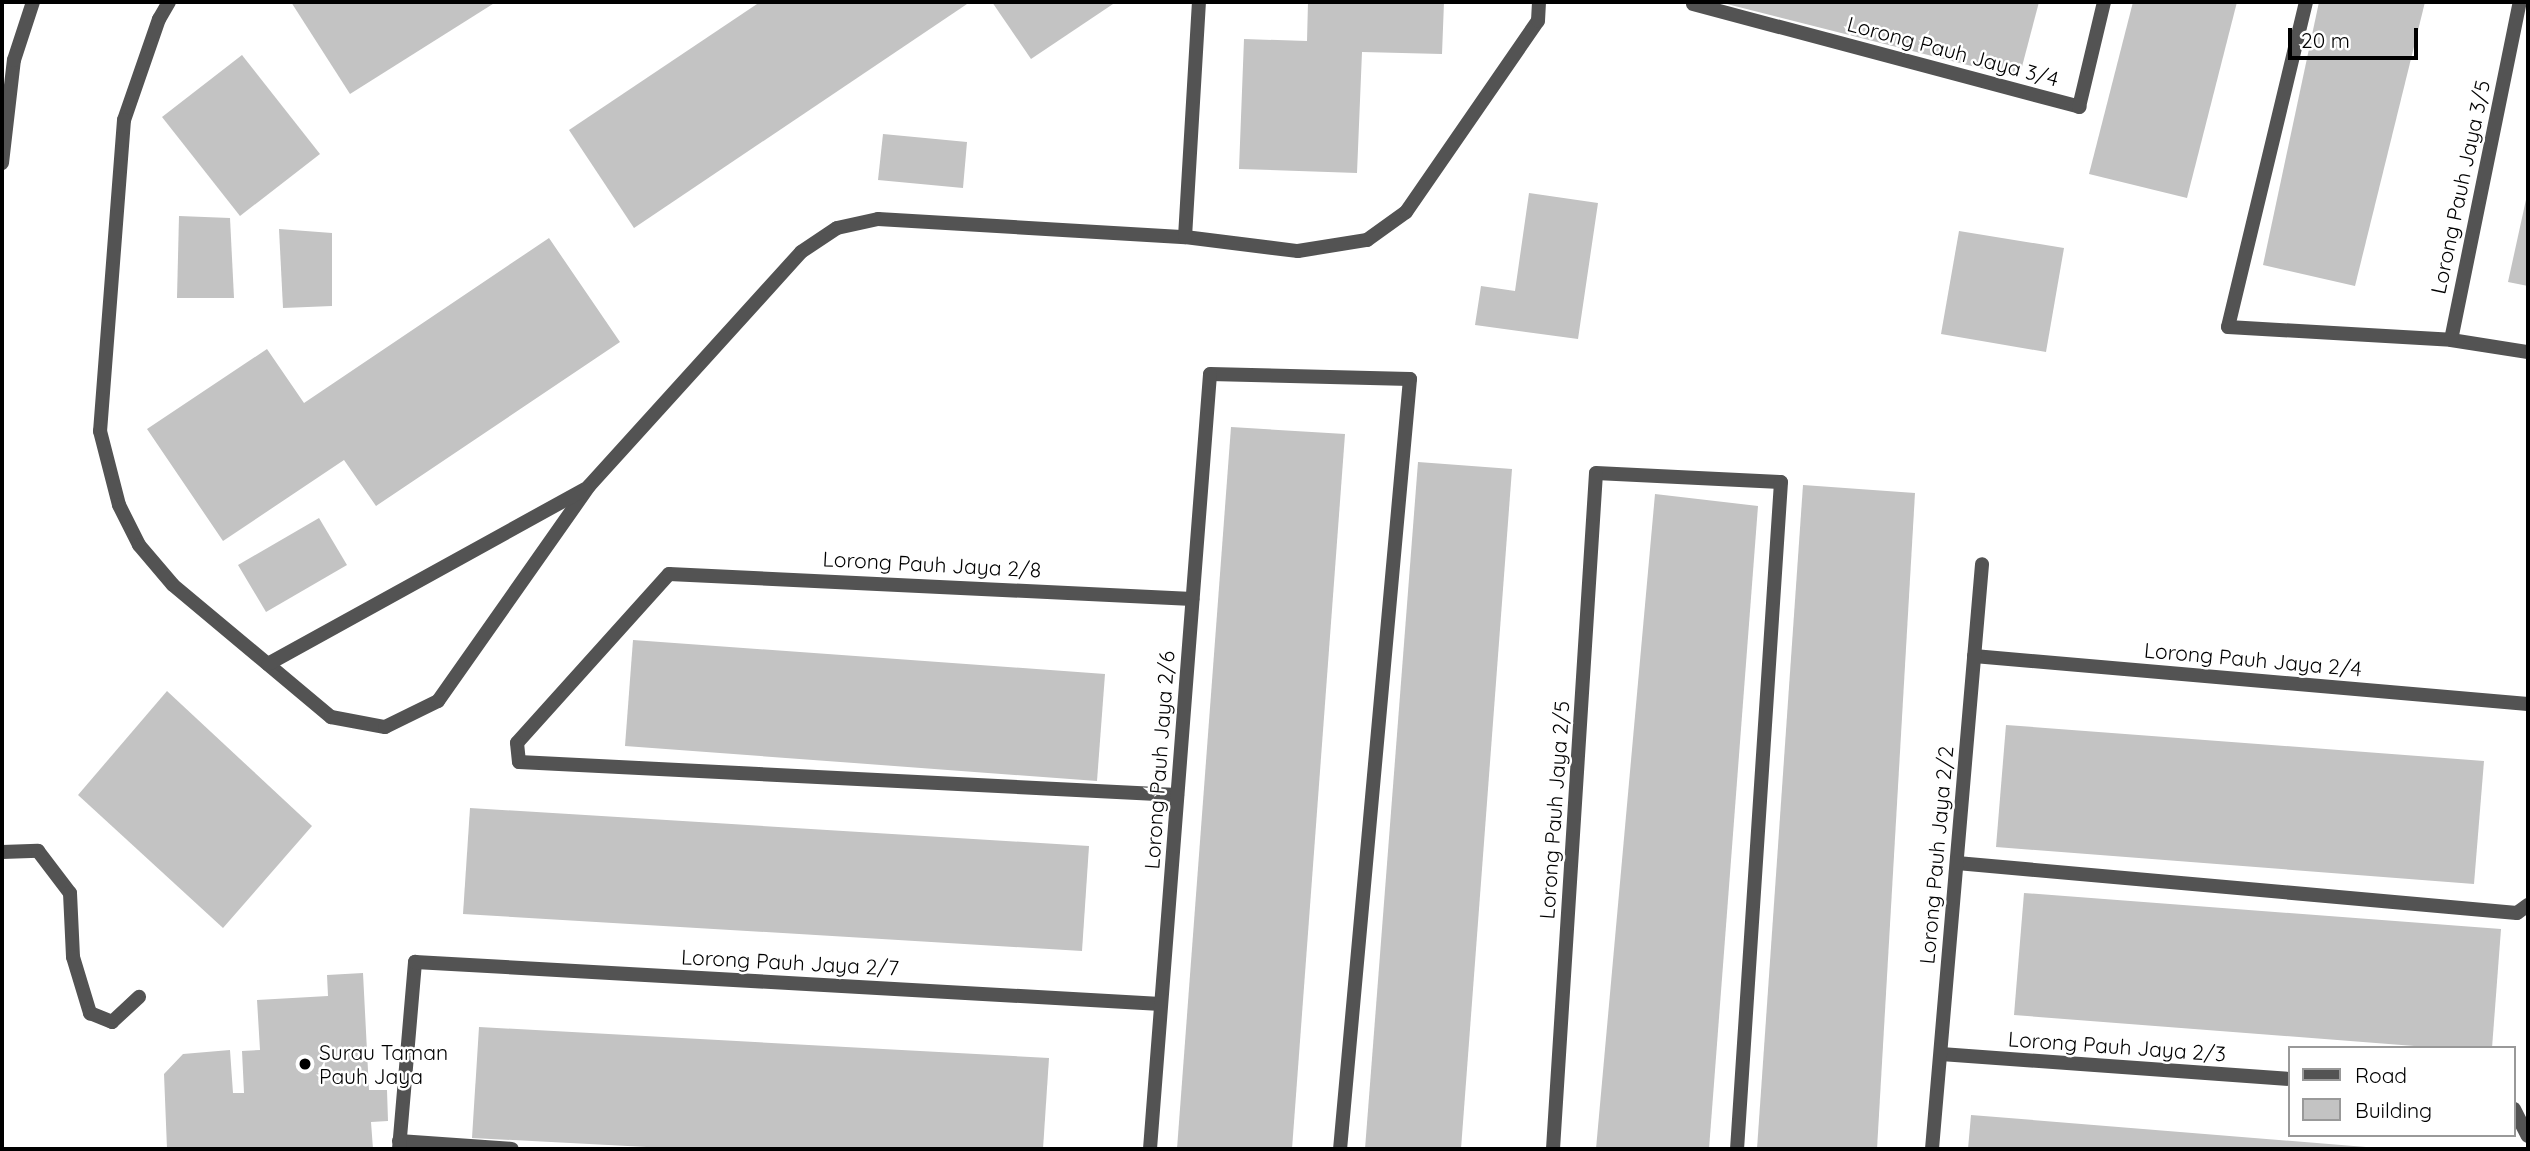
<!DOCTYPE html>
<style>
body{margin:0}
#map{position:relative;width:2530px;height:1151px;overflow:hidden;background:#fff;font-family:Quicksand,sans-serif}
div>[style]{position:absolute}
.building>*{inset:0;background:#c3c3c3}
.lane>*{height:14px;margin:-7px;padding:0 7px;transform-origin:7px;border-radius:7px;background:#535353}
.street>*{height:14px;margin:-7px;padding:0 7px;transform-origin:7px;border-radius:7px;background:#535353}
.dots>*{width:19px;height:19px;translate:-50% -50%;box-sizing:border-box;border:4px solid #fff;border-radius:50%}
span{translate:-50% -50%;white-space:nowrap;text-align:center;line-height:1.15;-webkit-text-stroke:5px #fff;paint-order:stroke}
.street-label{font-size:21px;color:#000}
.poi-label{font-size:21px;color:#000}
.left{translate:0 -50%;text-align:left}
.frame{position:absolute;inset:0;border:4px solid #000;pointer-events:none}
.legend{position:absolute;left:2288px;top:1046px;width:228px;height:91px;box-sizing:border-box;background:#fff;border:2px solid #999;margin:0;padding:9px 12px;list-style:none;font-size:21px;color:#000}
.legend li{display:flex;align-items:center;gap:14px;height:35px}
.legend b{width:35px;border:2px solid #999}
.scale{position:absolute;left:2288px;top:28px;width:130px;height:32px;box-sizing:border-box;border:4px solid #000;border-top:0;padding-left:9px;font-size:21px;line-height:24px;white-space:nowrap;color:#000;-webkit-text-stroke:5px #fff;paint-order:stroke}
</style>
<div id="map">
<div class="building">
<div style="clip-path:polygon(291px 2px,496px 2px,350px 94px)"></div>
<div style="clip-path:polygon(760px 2px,970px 2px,634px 228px,569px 130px)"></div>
<div style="clip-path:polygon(992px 2px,1116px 2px,1031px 59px)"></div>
<div style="clip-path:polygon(1308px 2px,1444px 2px,1442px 54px,1362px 52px,1357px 173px,1239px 169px,1244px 39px,1307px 41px)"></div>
<div style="clip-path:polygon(1719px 2px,2039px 2px,2019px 78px)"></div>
<div style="clip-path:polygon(2133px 2px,2237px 2px,2187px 198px,2089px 174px)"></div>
<div style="clip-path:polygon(2319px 2px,2425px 2px,2355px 286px,2263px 265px)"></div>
<div style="clip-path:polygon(242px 55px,320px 154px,240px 216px,162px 117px)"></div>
<div style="clip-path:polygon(883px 134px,967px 142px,963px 188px,878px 180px)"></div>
<div style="clip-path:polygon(1529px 193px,1598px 203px,1578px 339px,1475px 325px,1481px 286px,1515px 291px)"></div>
<div style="clip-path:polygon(2527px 195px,2528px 195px,2528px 286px,2508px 282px)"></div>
<div style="clip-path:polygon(179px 216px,230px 218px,234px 298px,177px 298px)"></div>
<div style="clip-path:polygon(279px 229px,332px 233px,332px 306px,283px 308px)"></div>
<div style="clip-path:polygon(1959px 231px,2064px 248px,2046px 352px,1941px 334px)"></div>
<div style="clip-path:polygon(549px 238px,620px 342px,376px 506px,344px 460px,223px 541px,147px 429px,267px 349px,304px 403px)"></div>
<div style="clip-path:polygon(1231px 427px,1345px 434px,1292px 1149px,1177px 1149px)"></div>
<div style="clip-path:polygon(1418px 462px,1512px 469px,1461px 1149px,1365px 1149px)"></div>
<div style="clip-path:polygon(1803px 485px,1915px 493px,1877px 1149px,1757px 1149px)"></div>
<div style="clip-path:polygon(1655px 494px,1758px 506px,1709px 1149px,1596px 1149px)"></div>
<div style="clip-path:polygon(319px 518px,347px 565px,266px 612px,238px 565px)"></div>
<div style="clip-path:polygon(633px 640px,1105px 674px,1097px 781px,625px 746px)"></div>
<div style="clip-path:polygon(167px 691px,312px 826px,223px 928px,78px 795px)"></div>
<div style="clip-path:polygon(2006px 725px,2484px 761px,2474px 884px,1996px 847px)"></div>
<div style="clip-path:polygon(470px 808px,1089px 846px,1082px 951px,463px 914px)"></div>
<div style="clip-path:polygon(2024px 893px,2501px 929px,2492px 1048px,2440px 1048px,2014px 1015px)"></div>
<div style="clip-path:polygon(363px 973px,369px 1090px,387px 1090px,388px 1121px,371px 1122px,373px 1149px,167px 1149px,164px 1074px,183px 1054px,230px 1050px,233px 1093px,244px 1093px,242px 1051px,260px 1050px,257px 1000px,328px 996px,327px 975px)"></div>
<div style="clip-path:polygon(479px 1027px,1049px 1058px,1043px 1149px,685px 1149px,472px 1138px)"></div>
<div style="clip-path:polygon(1971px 1115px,2366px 1147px,2366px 1149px,1968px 1149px)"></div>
</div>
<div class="lane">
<div style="left:169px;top:2px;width:20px;rotate:120deg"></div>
<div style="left:159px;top:19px;width:107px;rotate:109.1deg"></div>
<div style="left:124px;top:120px;width:312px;rotate:94.4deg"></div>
<div style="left:100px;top:431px;width:76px;rotate:75.6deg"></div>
<div style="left:119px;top:505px;width:45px;rotate:63.4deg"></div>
<div style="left:139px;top:545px;width:52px;rotate:49.6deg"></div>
<div style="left:173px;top:585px;width:206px;rotate:39.9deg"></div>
<div style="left:331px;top:717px;width:55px;rotate:10.5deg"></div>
<div style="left:385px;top:727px;width:59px;rotate:-26.1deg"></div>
<div style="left:438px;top:701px;width:263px;rotate:-54.9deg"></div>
<div style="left:589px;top:486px;width:316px;rotate:-47.8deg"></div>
<div style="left:801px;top:252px;width:43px;rotate:-33.7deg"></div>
<div style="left:837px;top:228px;width:42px;rotate:-12.4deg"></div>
<div style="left:878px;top:219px;width:308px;rotate:3.4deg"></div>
<div style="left:1185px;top:237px;width:114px;rotate:7.1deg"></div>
<div style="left:1298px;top:251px;width:70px;rotate:-9.1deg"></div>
<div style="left:1367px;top:240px;width:48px;rotate:-35.7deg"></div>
<div style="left:1406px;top:212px;width:232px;rotate:-55.4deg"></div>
<div style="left:1538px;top:21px;width:19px;rotate:-87deg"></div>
<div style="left:2306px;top:2px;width:334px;rotate:103.5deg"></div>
<div style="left:2228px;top:327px;width:223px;rotate:3.3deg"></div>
<div style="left:2451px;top:340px;width:78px;rotate:8.9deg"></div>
<div style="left:1185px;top:237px;width:235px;rotate:-86.6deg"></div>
<div style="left:1210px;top:374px;width:200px;rotate:1.4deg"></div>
<div style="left:1410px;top:379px;width:773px;rotate:95.19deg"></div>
<div style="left:1596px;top:473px;width:185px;rotate:2.8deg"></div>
<div style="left:1781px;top:482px;width:668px;rotate:93.77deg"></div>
<div style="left:669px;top:574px;width:227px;rotate:132deg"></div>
<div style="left:517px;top:743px;width:19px;rotate:84deg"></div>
<div style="left:519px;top:762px;width:659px;rotate:2.87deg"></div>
<div style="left:268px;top:664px;width:362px;rotate:-28.9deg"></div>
<div style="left:2px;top:852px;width:36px;rotate:-2deg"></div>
<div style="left:38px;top:851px;width:53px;rotate:52.7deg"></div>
<div style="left:70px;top:893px;width:64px;rotate:87.3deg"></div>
<div style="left:73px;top:957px;width:59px;rotate:73.1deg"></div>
<div style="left:90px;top:1013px;width:24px;rotate:22deg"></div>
<div style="left:112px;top:1022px;width:37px;rotate:-43deg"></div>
<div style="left:1957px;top:863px;width:562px;rotate:5.1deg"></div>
<div style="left:2517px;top:913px;width:14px;rotate:-36deg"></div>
<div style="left:2514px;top:1109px;width:30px;rotate:63deg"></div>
<div style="left:399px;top:1141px;width:113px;rotate:4deg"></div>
<div style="left:399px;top:1149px;width:188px;rotate:-85.1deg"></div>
</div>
<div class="street">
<div style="left:1693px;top:4px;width:400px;rotate:14.9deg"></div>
<div style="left:2079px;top:107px;width:108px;rotate:-76.6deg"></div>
<div style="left:2px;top:163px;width:104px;rotate:-83.4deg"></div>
<div style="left:14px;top:60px;width:61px;rotate:-71.9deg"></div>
<div style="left:2451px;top:340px;width:345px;rotate:-78.5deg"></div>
<div style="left:669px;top:574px;width:524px;rotate:2.74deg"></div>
<div style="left:1974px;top:656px;width:556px;rotate:4.95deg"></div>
<div style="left:415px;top:962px;width:747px;rotate:3.22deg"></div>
<div style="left:1941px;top:1054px;width:350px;rotate:4.1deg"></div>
<div style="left:1150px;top:1149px;width:777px;rotate:-85.57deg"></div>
<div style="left:1553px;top:1149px;width:677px;rotate:-86.36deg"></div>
<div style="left:1932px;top:1149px;width:587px;rotate:-85.11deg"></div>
</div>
<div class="dots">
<div style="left:305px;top:1064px;background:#000"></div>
</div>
<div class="street-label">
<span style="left:1953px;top:51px;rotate:15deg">Lorong Pauh Jaya 3/4</span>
<span style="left:2460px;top:187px;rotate:-78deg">Lorong Pauh Jaya 3/5</span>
<span style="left:932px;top:564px;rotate:3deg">Lorong Pauh Jaya 2/8</span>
<span style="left:2253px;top:659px;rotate:5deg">Lorong Pauh Jaya 2/4</span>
<span style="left:1159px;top:760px;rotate:-86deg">Lorong Pauh Jaya 2/6</span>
<span style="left:1554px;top:810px;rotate:-86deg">Lorong Pauh Jaya 2/5</span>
<span style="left:1936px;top:855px;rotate:-85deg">Lorong Pauh Jaya 2/2</span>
<span style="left:790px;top:962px;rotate:3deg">Lorong Pauh Jaya 2/7</span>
<span style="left:2117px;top:1046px;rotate:4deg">Lorong Pauh Jaya 2/3</span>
</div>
<div class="poi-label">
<span class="left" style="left:319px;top:1064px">Surau Taman<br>Pauh Jaya</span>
</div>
<div class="frame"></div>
<ul class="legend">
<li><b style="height:9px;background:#535353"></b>Road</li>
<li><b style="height:19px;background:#c3c3c3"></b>Building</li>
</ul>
<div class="scale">20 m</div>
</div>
